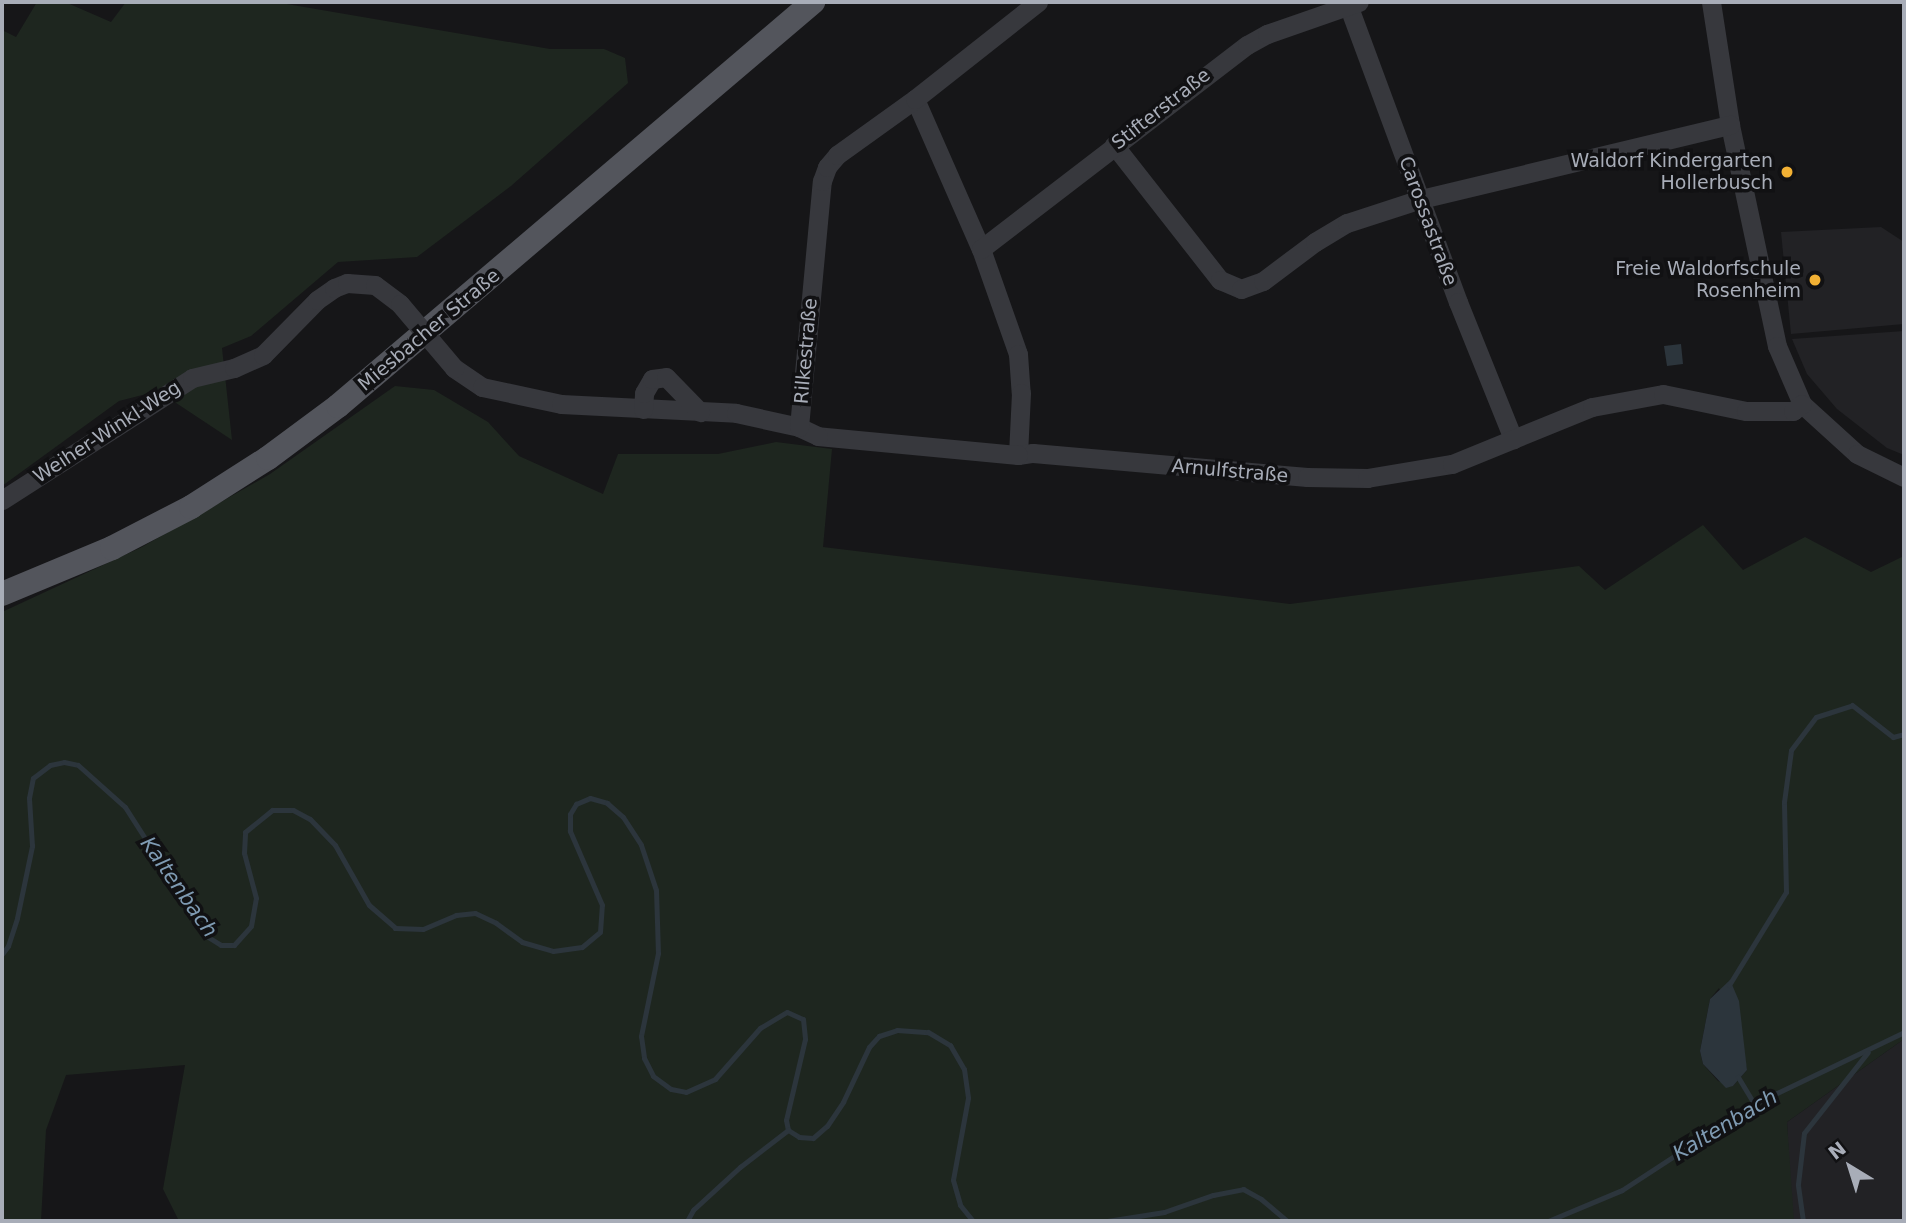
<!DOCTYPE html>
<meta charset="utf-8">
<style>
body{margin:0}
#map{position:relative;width:1906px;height:1223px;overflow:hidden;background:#161618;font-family:"DejaVu Sans",sans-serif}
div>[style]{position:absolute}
.built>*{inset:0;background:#222225}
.green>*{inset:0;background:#1e261f}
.water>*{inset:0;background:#2c353c}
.stream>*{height:5px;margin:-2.5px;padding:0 2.5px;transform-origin:2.5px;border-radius:2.5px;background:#2c353c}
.minor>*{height:19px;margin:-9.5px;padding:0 9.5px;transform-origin:9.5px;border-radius:9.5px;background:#37383d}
.major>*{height:24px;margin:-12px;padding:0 12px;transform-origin:12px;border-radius:12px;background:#53555c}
.minor-bridge>*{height:19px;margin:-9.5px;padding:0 9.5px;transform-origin:9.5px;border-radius:9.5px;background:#37383d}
.dots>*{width:19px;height:19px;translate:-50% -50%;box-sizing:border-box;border:4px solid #111113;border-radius:50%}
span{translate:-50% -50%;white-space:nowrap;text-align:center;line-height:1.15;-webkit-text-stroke:7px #111113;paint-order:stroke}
.street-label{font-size:19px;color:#a8adb8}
.poi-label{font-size:19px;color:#a8adb8}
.right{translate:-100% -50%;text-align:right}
.water-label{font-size:21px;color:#7f9bb3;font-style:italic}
.frame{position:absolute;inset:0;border:4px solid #a8adb8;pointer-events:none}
.north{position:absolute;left:1815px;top:1132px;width:70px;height:70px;-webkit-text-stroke:5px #111113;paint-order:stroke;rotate:322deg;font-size:19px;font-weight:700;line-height:28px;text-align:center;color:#a8adb8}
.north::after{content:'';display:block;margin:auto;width:24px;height:32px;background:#a8adb8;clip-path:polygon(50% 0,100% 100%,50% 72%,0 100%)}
</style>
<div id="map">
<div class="built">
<div style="clip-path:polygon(1881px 227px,1904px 242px,1904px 324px,1791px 334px,1781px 232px)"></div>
<div style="clip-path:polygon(1904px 331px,1904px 455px,1887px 448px,1837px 409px,1807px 374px,1792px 339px)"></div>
<div style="clip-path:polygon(1904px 1039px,1904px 1221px,1792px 1221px,1787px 1122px)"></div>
</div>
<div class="green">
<div style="clip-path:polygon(37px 2px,65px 2px,111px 22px,126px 2px,275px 2px,550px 49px,604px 49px,625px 58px,628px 83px,511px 186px,417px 257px,338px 262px,251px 336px,222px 348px,232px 440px,158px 391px,119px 401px,2px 486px,2px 30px,16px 37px)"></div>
<div style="clip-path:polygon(evenodd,395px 386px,434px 390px,488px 422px,519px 456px,603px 494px,618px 454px,718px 454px,776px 442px,832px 449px,823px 547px,1290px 604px,1579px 566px,1605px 590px,1703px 525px,1743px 570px,1805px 537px,1871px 572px,1904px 556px,1904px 1039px,1787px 1122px,1794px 1221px,179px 1221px,163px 1189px,185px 1065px,66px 1075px,46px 1130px,41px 1221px,2px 1221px,2px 612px,142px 547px,270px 474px,395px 386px,1719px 988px,1741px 1037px,1747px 1070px,1733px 1086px,1718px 1081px,1703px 1064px,1700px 1051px,1710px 999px,1719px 988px)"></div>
</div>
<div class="water">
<div style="clip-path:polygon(1681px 344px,1683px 364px,1667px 366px,1664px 346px)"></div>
<div style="clip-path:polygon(1730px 980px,1739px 1001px,1747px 1070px,1733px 1086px,1726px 1088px,1703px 1064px,1700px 1051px,1710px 999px)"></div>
</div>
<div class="stream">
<div style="left:2px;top:954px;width:10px;rotate:-53deg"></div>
<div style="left:8px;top:946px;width:29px;rotate:-72deg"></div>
<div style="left:17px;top:918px;width:74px;rotate:-78.2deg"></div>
<div style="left:32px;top:846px;width:48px;rotate:-93.6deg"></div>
<div style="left:29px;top:798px;width:20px;rotate:-79deg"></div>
<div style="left:33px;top:778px;width:21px;rotate:-37deg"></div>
<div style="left:50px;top:765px;width:14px;rotate:-12deg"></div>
<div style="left:64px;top:762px;width:14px;rotate:12deg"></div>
<div style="left:78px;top:765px;width:63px;rotate:41.8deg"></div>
<div style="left:125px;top:807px;width:154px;rotate:57.4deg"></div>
<div style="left:208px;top:937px;width:15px;rotate:32deg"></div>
<div style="left:221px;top:945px;width:13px"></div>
<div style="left:234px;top:945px;width:25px;rotate:-48deg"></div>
<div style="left:251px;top:926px;width:28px;rotate:-80deg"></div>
<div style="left:256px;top:898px;width:47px;rotate:-104.9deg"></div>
<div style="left:244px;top:853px;width:21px;rotate:-87deg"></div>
<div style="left:245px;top:832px;width:35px;rotate:-39deg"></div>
<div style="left:272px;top:810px;width:21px"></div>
<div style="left:293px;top:810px;width:19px;rotate:28deg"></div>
<div style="left:310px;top:819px;width:36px;rotate:46deg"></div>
<div style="left:335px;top:845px;width:69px;rotate:60.5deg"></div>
<div style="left:369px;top:905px;width:35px;rotate:41deg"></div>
<div style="left:395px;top:928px;width:28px;rotate:2deg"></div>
<div style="left:423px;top:929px;width:36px;rotate:-23deg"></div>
<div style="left:456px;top:915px;width:19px;rotate:-6deg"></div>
<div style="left:475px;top:913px;width:23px;rotate:25deg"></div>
<div style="left:496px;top:923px;width:32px;rotate:36deg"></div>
<div style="left:522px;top:942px;width:32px;rotate:16deg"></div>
<div style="left:553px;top:951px;width:29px;rotate:-8deg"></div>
<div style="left:582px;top:947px;width:23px;rotate:-40deg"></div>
<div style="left:600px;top:932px;width:27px;rotate:-86deg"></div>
<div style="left:602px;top:905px;width:81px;rotate:-113.4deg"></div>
<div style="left:570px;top:831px;width:17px;rotate:-90deg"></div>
<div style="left:570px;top:814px;width:12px;rotate:-59deg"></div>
<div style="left:576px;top:804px;width:15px;rotate:-23deg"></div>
<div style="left:590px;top:798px;width:18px;rotate:16deg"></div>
<div style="left:607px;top:803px;width:21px;rotate:41deg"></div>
<div style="left:623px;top:817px;width:33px;rotate:57deg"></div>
<div style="left:641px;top:845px;width:47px;rotate:71.6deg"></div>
<div style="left:656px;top:890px;width:63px;rotate:88.2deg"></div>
<div style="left:658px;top:953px;width:85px;rotate:101.6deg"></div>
<div style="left:641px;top:1036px;width:22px;rotate:82deg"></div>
<div style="left:644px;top:1058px;width:20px;rotate:63deg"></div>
<div style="left:653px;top:1076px;width:22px;rotate:36deg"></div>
<div style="left:671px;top:1089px;width:15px;rotate:11deg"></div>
<div style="left:686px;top:1092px;width:32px;rotate:-24deg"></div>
<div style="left:715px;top:1079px;width:68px;rotate:-48.6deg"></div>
<div style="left:760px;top:1028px;width:31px;rotate:-31deg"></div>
<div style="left:787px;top:1012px;width:17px;rotate:24deg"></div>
<div style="left:803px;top:1019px;width:20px;rotate:84deg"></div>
<div style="left:805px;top:1039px;width:83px;rotate:103.2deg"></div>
<div style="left:786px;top:1120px;width:10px;rotate:79deg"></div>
<div style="left:788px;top:1130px;width:13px;rotate:32deg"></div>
<div style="left:799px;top:1137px;width:14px;rotate:4deg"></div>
<div style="left:813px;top:1138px;width:18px;rotate:-41deg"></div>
<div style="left:827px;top:1126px;width:29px;rotate:-56deg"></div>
<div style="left:843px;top:1102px;width:61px;rotate:-64.7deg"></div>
<div style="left:869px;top:1047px;width:15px;rotate:-48deg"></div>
<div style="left:879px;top:1036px;width:19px;rotate:-18deg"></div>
<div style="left:897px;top:1030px;width:31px;rotate:4deg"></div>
<div style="left:928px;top:1032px;width:26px;rotate:31deg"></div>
<div style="left:950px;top:1045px;width:28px;rotate:60deg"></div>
<div style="left:964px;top:1069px;width:29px;rotate:82deg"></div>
<div style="left:968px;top:1098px;width:83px;rotate:100.4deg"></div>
<div style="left:953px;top:1180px;width:26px;rotate:74deg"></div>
<div style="left:960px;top:1205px;width:21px;rotate:51deg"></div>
<div style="left:1729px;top:985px;width:109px;rotate:-58.5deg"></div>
<div style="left:1786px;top:892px;width:90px;rotate:-91.3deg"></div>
<div style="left:1784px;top:802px;width:52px;rotate:-82.3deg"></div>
<div style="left:1791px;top:750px;width:41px;rotate:-52.9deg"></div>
<div style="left:1816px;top:717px;width:38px;rotate:-18deg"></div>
<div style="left:1852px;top:705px;width:52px;rotate:38deg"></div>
<div style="left:1893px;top:737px;width:11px;rotate:-15deg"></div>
<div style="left:1738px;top:1077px;width:31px;rotate:59deg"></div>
<div style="left:687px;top:1221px;width:13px;rotate:-61deg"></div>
<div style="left:693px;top:1210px;width:64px;rotate:-42.5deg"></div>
<div style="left:740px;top:1167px;width:61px;rotate:-37.6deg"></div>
<div style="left:1107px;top:1221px;width:58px;rotate:-9deg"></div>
<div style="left:1164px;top:1212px;width:52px;rotate:-19.1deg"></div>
<div style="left:1213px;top:1195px;width:31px;rotate:-11deg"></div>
<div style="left:1243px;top:1189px;width:21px;rotate:29deg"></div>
<div style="left:1261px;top:1199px;width:34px;rotate:40deg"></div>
<div style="left:1548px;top:1221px;width:80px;rotate:-22.7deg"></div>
<div style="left:1622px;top:1190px;width:158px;rotate:-33.1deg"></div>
<div style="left:1754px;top:1104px;width:166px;rotate:-25.6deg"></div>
<div style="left:1803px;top:1221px;width:37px;rotate:-98deg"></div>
<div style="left:1798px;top:1184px;width:51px;rotate:-83.3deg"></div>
<div style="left:1804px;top:1133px;width:103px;rotate:-51.7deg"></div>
</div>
<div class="minor">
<div style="left:1347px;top:2px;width:320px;rotate:69.7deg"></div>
<div style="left:1458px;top:302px;width:148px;rotate:68.1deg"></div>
<div style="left:1711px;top:2px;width:124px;rotate:81.2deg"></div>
<div style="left:1730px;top:125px;width:226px;rotate:78deg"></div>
<div style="left:1777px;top:346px;width:63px;rotate:66.7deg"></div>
<div style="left:1802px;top:404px;width:74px;rotate:42.3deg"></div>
<div style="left:1857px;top:454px;width:52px;rotate:26.1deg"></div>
<div style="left:915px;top:99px;width:164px;rotate:66.3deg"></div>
<div style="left:981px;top:249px;width:111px;rotate:70.6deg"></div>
<div style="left:1018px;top:354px;width:39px;rotate:86deg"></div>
<div style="left:1021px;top:393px;width:62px;rotate:92.8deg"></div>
<div style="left:1018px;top:455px;width:15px;rotate:-8deg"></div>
<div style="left:1033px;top:453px;width:275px;rotate:5deg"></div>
<div style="left:1307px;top:477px;width:60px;rotate:1deg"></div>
<div style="left:1367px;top:478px;width:86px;rotate:-9.4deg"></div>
<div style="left:1452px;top:464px;width:151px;rotate:-22.2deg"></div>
<div style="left:1592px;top:407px;width:72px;rotate:-10.4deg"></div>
<div style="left:1663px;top:394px;width:85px;rotate:11.6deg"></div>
<div style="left:1746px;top:411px;width:47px"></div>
<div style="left:1793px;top:411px;width:11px;rotate:-38deg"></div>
<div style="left:1114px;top:145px;width:172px;rotate:51.9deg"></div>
<div style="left:1220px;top:280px;width:23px;rotate:23deg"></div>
<div style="left:1241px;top:289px;width:23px;rotate:-20deg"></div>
<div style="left:1263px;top:281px;width:65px;rotate:-36.9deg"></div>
<div style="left:1315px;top:242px;width:37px;rotate:-31deg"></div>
<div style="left:1347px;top:223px;width:78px;rotate:-18deg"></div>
<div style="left:1421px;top:199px;width:318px;rotate:-13.5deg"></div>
<div style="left:981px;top:249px;width:335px;rotate:-37.5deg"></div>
<div style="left:1247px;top:45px;width:23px;rotate:-29deg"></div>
<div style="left:1267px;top:34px;width:97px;rotate:-19.2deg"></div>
<div style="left:454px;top:368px;width:34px;rotate:34deg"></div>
<div style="left:482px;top:387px;width:81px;rotate:12.1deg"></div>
<div style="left:561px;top:404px;width:175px;rotate:2.9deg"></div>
<div style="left:736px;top:413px;width:65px;rotate:12.5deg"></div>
<div style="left:643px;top:409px;width:16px;rotate:-86deg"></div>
<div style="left:644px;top:393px;width:16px;rotate:-60deg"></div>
<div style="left:652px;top:379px;width:14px;rotate:-8deg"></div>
<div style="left:666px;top:377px;width:49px;rotate:45.8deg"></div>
<div style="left:1018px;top:455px;width:201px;rotate:-174.6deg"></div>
<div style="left:818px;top:436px;width:21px;rotate:-155deg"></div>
<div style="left:799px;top:427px;width:247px;rotate:-84.7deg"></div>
<div style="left:822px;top:181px;width:15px;rotate:-70deg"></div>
<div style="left:827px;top:167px;width:16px;rotate:-50deg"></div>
<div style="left:837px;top:155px;width:96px;rotate:-35.7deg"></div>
<div style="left:915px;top:99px;width:157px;rotate:-38.3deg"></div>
<div style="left:2px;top:500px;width:226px;rotate:-32.7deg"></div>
<div style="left:192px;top:378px;width:43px;rotate:-13.4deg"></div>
<div style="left:234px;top:368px;width:32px;rotate:-24deg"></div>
<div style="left:263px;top:355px;width:77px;rotate:-45.5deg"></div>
<div style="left:317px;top:300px;width:21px;rotate:-35deg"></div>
<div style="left:334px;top:288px;width:14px;rotate:-21deg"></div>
<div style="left:347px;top:283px;width:28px;rotate:4deg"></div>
<div style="left:375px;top:285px;width:31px;rotate:37deg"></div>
</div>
<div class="major">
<div style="left:2px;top:594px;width:119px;rotate:-22.7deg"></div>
<div style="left:112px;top:548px;width:89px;rotate:-27.4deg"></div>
<div style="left:191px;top:507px;width:91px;rotate:-32.5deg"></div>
<div style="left:268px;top:458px;width:87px;rotate:-36.6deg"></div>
<div style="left:338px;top:406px;width:624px;rotate:-40.38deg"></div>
</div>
<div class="minor-bridge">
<div style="left:400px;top:304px;width:84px;rotate:49.8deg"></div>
</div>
<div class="dots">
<div style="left:1787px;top:172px;background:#f2b134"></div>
<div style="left:1815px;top:280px;background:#f2b134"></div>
</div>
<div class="street-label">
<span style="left:1161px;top:109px;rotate:-38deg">Stifterstraße</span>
<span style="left:1428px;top:221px;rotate:70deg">Carossastraße</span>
<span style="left:429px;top:330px;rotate:-40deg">Miesbacher Straße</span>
<span style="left:806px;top:351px;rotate:-85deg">Rilkestraße</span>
<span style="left:107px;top:432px;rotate:-33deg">Weiher-Winkl-Weg</span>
<span style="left:1230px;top:471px;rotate:5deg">Arnulfstraße</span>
</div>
<div class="poi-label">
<span class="right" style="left:1773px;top:172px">Waldorf Kindergarten<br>Hollerbusch</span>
<span class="right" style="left:1801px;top:280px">Freie Waldorfschule<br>Rosenheim</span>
</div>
<div class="water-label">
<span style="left:179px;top:887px;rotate:55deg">Kaltenbach</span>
<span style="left:1725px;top:1125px;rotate:-31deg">Kaltenbach</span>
</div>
<div class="frame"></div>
<div class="north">N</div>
</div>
